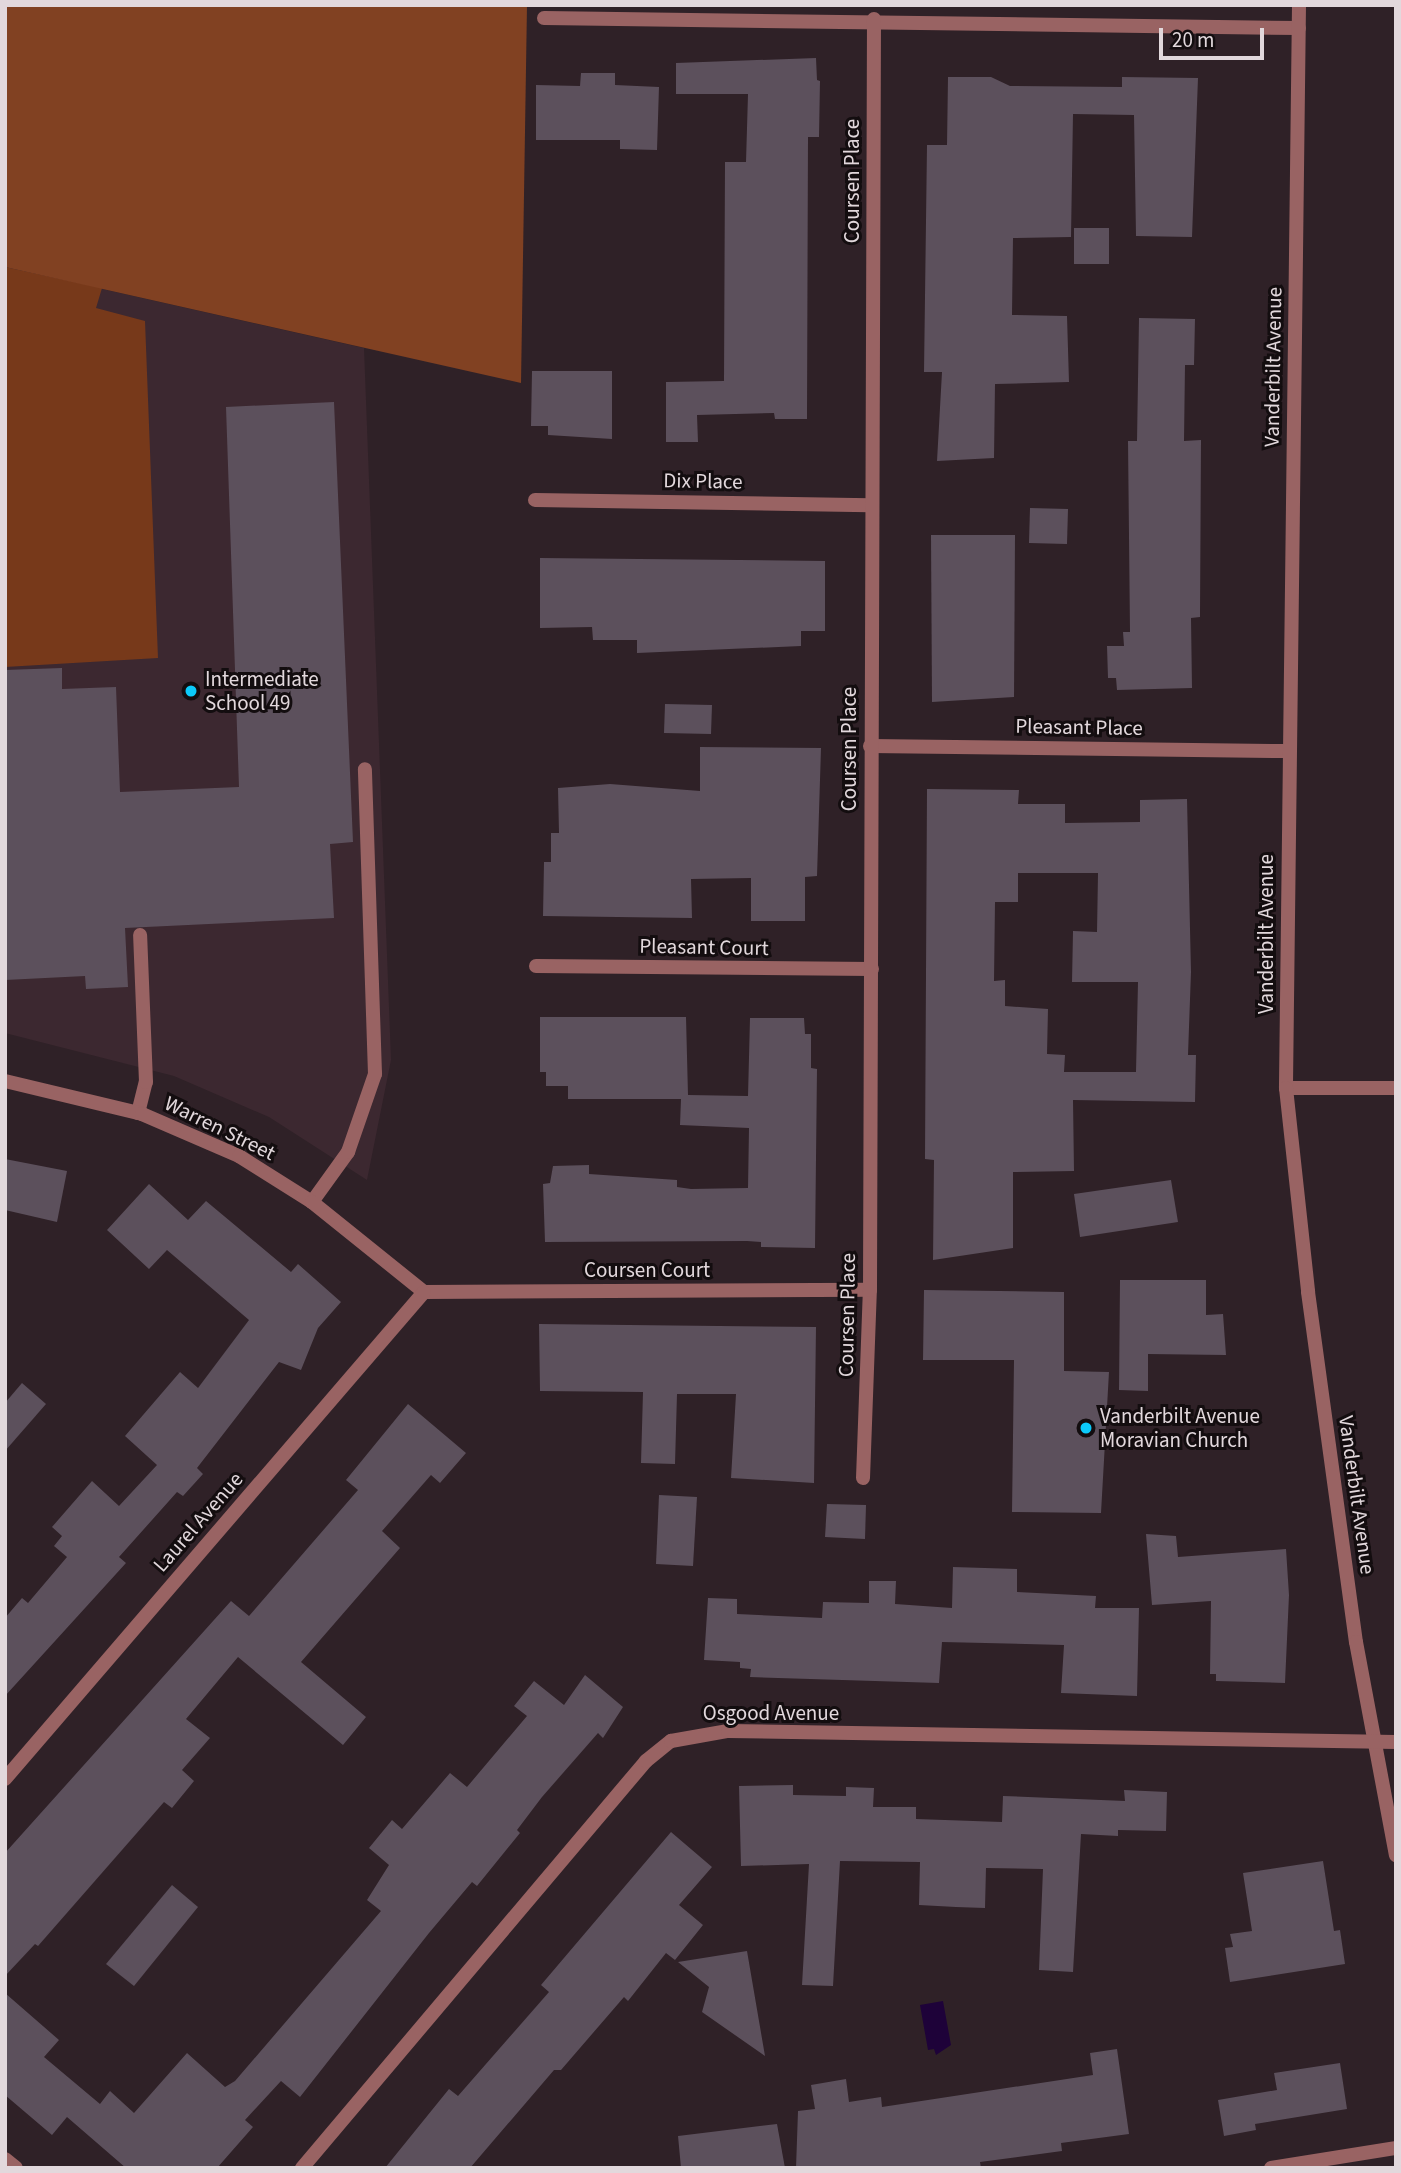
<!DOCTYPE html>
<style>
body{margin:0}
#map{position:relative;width:1401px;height:2173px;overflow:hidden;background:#2f2127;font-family:"Source Sans 3",sans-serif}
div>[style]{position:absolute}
.built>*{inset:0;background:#3c2830}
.green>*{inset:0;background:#77391a}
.forest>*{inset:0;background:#814122}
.water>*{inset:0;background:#1e0239}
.building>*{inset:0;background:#5c505c}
.service>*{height:14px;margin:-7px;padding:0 7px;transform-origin:7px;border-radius:7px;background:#996363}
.minor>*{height:14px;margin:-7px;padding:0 7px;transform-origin:7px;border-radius:7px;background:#996363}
.tertiary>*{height:14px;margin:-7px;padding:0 7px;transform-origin:7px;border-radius:7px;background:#996363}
.dots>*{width:19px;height:19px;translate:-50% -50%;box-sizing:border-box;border:4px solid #130d0f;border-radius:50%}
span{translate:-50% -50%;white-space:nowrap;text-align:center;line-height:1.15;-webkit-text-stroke:6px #130d0f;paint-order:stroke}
.street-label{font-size:21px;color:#e2d8dc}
.poi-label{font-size:21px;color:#e2d8dc}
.left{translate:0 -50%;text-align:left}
.frame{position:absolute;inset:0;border:7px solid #e2d8dc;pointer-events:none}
.scale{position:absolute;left:1159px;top:28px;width:105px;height:32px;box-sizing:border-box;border:4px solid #e2d8dc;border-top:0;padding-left:9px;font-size:21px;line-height:24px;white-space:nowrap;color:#e2d8dc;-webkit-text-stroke:5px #130d0f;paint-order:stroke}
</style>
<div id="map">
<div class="built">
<div style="clip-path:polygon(5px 267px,364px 348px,391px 1060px,367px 1180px,269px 1117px,174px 1076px,5px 1033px)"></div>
</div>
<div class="green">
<div style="clip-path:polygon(5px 267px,102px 288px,96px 308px,145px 321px,158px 658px,5px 667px)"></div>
</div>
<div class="forest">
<div style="clip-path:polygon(5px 5px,527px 5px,521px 383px,5px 267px)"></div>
</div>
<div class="water">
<div style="clip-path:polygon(943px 2001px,951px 2045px,936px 2055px,934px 2049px,928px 2050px,920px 2005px)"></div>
</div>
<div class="building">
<div style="clip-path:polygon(816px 58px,817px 80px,820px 81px,819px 137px,808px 137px,807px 419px,775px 419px,774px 413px,697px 415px,698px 442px,666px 442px,666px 382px,724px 381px,725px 162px,746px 162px,748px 94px,676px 94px,676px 63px)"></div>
<div style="clip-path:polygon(581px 73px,615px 73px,615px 85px,659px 87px,657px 150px,620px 149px,620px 140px,536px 140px,536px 85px,580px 86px)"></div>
<div style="clip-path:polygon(948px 77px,991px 77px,1010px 86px,1122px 87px,1122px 77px,1198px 78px,1192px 237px,1136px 236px,1134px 115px,1073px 114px,1071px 237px,1013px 238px,1012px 315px,1067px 316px,1069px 382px,995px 384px,994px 458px,937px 461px,942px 372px,924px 372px,927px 145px,947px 145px)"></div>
<div style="clip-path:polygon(1074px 228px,1109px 228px,1109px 264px,1074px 264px)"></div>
<div style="clip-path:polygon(1139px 318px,1195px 319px,1194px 365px,1185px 365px,1184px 441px,1201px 440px,1200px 617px,1191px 618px,1192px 688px,1117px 690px,1116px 678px,1108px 678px,1107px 646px,1124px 646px,1123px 632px,1130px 632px,1128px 441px,1137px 441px)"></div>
<div style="clip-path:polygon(532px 371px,612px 371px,612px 439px,548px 435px,548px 426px,531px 426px)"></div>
<div style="clip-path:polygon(334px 402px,353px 842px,330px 844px,334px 918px,125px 928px,128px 987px,86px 989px,85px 976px,5px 980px,5px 670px,62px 668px,62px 689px,116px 687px,120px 792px,239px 787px,226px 407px)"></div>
<div style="clip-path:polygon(1030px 508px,1068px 509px,1067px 544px,1029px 543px)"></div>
<div style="clip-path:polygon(931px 535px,1015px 535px,1014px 697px,932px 702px)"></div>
<div style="clip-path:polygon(540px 558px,825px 561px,825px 631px,801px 631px,801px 646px,637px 653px,637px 640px,593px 640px,592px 627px,540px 628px)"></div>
<div style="clip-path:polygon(665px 704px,712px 705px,711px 734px,664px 733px)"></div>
<div style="clip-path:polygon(700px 747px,821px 748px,817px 876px,805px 877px,805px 921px,751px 921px,751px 878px,691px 879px,692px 918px,543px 916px,544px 862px,551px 862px,551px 833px,559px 833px,558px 788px,610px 784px,700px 791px)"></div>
<div style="clip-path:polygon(evenodd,927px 789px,1019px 790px,1018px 804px,1065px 804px,1065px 823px,1140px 822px,1140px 800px,1187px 799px,1191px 972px,1188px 1055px,1196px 1055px,1195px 1102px,1073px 1100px,1074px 1171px,1013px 1172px,1013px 1248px,933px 1260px,934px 1160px,925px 1159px,927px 789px,1018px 873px,1098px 873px,1097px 932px,1073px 931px,1072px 982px,1138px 982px,1136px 1072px,1064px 1072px,1065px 1055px,1047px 1054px,1048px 1009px,1005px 1006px,1005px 980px,994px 981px,995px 902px,1018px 902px,1018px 873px)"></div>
<div style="clip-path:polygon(540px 1017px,686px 1017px,688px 1095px,748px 1096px,750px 1018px,804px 1018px,805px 1034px,811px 1034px,811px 1068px,817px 1069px,815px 1248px,761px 1247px,761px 1242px,747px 1241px,545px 1242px,543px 1184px,550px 1183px,553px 1166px,589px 1165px,589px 1174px,677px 1180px,677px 1187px,691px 1189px,748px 1188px,749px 1128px,680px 1125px,681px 1099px,568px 1099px,568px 1086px,546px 1086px,546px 1072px,540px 1072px)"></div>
<div style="clip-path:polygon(5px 1159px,67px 1171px,57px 1222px,5px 1210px)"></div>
<div style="clip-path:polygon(1171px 1180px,1178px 1222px,1080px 1237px,1074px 1194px)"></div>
<div style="clip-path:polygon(149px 1184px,188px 1220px,206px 1201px,291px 1272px,298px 1264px,341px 1302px,318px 1328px,301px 1370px,279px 1362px,197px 1468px,203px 1474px,183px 1496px,177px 1492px,119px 1557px,126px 1563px,5px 1696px,5px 1618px,22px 1598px,28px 1603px,67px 1557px,54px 1546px,62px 1536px,52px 1527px,92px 1481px,119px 1506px,157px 1465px,125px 1436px,180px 1372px,198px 1388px,249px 1320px,167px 1250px,149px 1269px,107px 1230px)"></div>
<div style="clip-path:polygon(1120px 1280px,1206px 1280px,1206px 1315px,1223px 1314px,1226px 1355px,1148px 1354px,1148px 1391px,1119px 1390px)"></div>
<div style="clip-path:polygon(924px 1290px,1064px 1292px,1064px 1371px,1109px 1372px,1101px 1513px,1012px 1512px,1014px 1360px,923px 1360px)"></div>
<div style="clip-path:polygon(539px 1324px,816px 1327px,814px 1483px,731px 1478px,736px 1394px,677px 1394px,675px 1464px,641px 1463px,643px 1392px,540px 1391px)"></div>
<div style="clip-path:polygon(22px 1383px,46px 1404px,5px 1451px,5px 1403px)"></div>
<div style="clip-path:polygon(408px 1404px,466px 1453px,440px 1483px,431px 1475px,382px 1531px,400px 1548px,301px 1662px,366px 1717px,343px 1745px,238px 1657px,186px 1719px,210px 1738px,182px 1770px,194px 1781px,172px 1808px,164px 1802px,38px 1946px,35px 1944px,5px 1976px,5px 1853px,231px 1601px,249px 1616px,358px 1490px,346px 1480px)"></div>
<div style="clip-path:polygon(659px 1495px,697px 1497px,693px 1566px,656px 1564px)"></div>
<div style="clip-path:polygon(827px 1504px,866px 1505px,865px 1539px,825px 1537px)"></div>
<div style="clip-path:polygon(1146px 1534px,1176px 1536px,1178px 1557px,1286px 1549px,1289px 1595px,1285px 1683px,1216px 1681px,1216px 1674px,1210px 1674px,1211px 1601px,1152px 1605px)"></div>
<div style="clip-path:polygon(953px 1567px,1017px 1569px,1017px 1592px,1096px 1596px,1095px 1608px,1139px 1608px,1137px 1696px,1061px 1693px,1064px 1645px,942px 1642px,939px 1683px,750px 1677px,751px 1669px,740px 1668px,740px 1662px,704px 1660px,708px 1598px,737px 1599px,737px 1614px,822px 1618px,823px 1602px,869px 1603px,869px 1581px,896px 1581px,895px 1604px,952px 1608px)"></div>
<div style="clip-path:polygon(585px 1675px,623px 1707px,603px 1738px,598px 1733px,542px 1797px,517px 1830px,520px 1833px,477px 1886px,472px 1882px,429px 1933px,300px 2097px,281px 2081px,245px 2120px,253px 2127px,217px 2168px,126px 2168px,67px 2117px,52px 2135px,5px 2095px,5px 1993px,59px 2040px,44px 2057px,100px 2104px,110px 2091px,134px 2113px,187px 2053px,225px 2087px,235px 2081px,381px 1911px,367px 1900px,389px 1865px,369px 1848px,392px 1820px,402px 1829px,450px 1773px,467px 1787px,527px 1716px,514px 1706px,534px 1681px,564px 1705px)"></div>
<div style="clip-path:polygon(793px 1785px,793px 1795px,846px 1796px,846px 1787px,874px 1788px,873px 1807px,916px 1807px,916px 1819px,1002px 1822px,1003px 1796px,1125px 1801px,1124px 1790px,1167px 1792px,1166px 1831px,1118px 1830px,1118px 1836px,1081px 1834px,1073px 1972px,1039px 1970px,1043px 1869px,986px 1868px,985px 1908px,956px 1907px,919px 1905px,920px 1862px,840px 1861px,833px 1986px,802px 1985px,809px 1864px,741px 1866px,739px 1786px)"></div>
<div style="clip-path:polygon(671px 1832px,712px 1867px,679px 1905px,703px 1925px,675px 1960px,666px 1953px,628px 2001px,624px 1997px,561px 2070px,554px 2070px,470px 2168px,385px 2168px,449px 2089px,458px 2096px,549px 1992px,541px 1985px)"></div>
<div style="clip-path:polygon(1323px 1861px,1334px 1931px,1340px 1930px,1345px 1964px,1230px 1982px,1225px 1948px,1233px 1947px,1230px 1934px,1252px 1931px,1243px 1873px)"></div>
<div style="clip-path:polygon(172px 1885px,198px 1907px,134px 1986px,106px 1964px)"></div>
<div style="clip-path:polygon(747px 1951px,765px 2056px,702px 2012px,709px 1987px,678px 1962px)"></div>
<div style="clip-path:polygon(1117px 2049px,1129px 2134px,1061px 2143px,1062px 2151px,980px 2162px,981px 2168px,796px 2168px,798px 2111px,815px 2109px,811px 2085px,846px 2079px,849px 2102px,881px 2097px,882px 2107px,1093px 2075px,1090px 2053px)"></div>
<div style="clip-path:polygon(1340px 2063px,1347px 2109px,1255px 2124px,1256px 2130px,1224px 2136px,1218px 2100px,1277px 2090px,1274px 2073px)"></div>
<div style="clip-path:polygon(777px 2124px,785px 2168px,681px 2168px,678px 2136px)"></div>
</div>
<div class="service">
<div style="left:138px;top:1113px;width:32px;rotate:-76deg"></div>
<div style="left:146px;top:1082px;width:147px;rotate:-92.3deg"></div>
<div style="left:312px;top:1202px;width:62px;rotate:-54.2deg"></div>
<div style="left:348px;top:1152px;width:83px;rotate:-70.9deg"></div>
<div style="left:375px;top:1074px;width:305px;rotate:-91.9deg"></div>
</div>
<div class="minor">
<div style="left:544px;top:18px;width:755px;rotate:0.76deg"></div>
<div style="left:535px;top:500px;width:335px;rotate:0.9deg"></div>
<div style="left:870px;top:746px;width:418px;rotate:0.7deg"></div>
<div style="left:536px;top:966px;width:336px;rotate:0.5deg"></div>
<div style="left:5px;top:1081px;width:141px;rotate:13.5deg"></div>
<div style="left:142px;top:1114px;width:106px;rotate:23.4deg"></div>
<div style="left:239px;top:1156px;width:86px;rotate:32.2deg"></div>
<div style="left:312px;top:1202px;width:144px;rotate:38.8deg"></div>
<div style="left:1286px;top:1088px;width:110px"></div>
<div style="left:424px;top:1292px;width:446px;rotate:-0.3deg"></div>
<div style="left:863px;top:1478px;width:188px;rotate:-87.9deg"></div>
<div style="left:870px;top:1290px;width:1271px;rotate:-89.82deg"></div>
<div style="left:5px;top:1779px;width:642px;rotate:-49.29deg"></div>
<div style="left:5px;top:2159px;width:14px;rotate:39deg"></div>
<div style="left:1271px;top:2168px;width:127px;rotate:-9.1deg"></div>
</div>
<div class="tertiary">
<div style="left:1299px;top:5px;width:1083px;rotate:90.69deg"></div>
<div style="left:1286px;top:1088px;width:205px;rotate:83.8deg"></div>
<div style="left:1308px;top:1292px;width:353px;rotate:82.2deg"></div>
<div style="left:1356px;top:1642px;width:217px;rotate:79.4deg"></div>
<div style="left:302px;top:2168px;width:533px;rotate:-49.8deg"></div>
<div style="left:646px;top:1761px;width:32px;rotate:-39deg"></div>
<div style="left:671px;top:1741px;width:58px;rotate:-10deg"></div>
<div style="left:728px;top:1731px;width:668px;rotate:0.94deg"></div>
</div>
<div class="dots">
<div style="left:191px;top:691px;background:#0ccafa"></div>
<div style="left:1086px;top:1428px;background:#0ccafa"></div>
</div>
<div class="street-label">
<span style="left:852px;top:181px;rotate:-90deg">Coursen Place</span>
<span style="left:1273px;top:367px;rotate:-89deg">Vanderbilt Avenue</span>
<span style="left:703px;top:481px;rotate:1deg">Dix Place</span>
<span style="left:1079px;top:727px;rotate:1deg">Pleasant Place</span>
<span style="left:849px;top:749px;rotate:-90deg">Coursen Place</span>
<span style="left:1266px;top:934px;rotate:-90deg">Vanderbilt Avenue</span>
<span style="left:704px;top:947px;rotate:1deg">Pleasant Court</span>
<span style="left:220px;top:1128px;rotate:26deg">Warren Street</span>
<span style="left:647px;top:1270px">Coursen Court</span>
<span style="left:847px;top:1315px;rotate:-89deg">Coursen Place</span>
<span style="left:1357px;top:1495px;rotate:82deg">Vanderbilt Avenue</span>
<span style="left:198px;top:1522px;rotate:-49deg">Laurel Avenue</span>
<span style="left:771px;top:1713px">Osgood Avenue</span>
</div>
<div class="poi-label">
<span class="left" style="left:205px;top:691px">Intermediate<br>School 49</span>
<span class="left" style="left:1100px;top:1428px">Vanderbilt Avenue<br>Moravian Church</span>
</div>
<div class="frame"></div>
<div class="scale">20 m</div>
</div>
